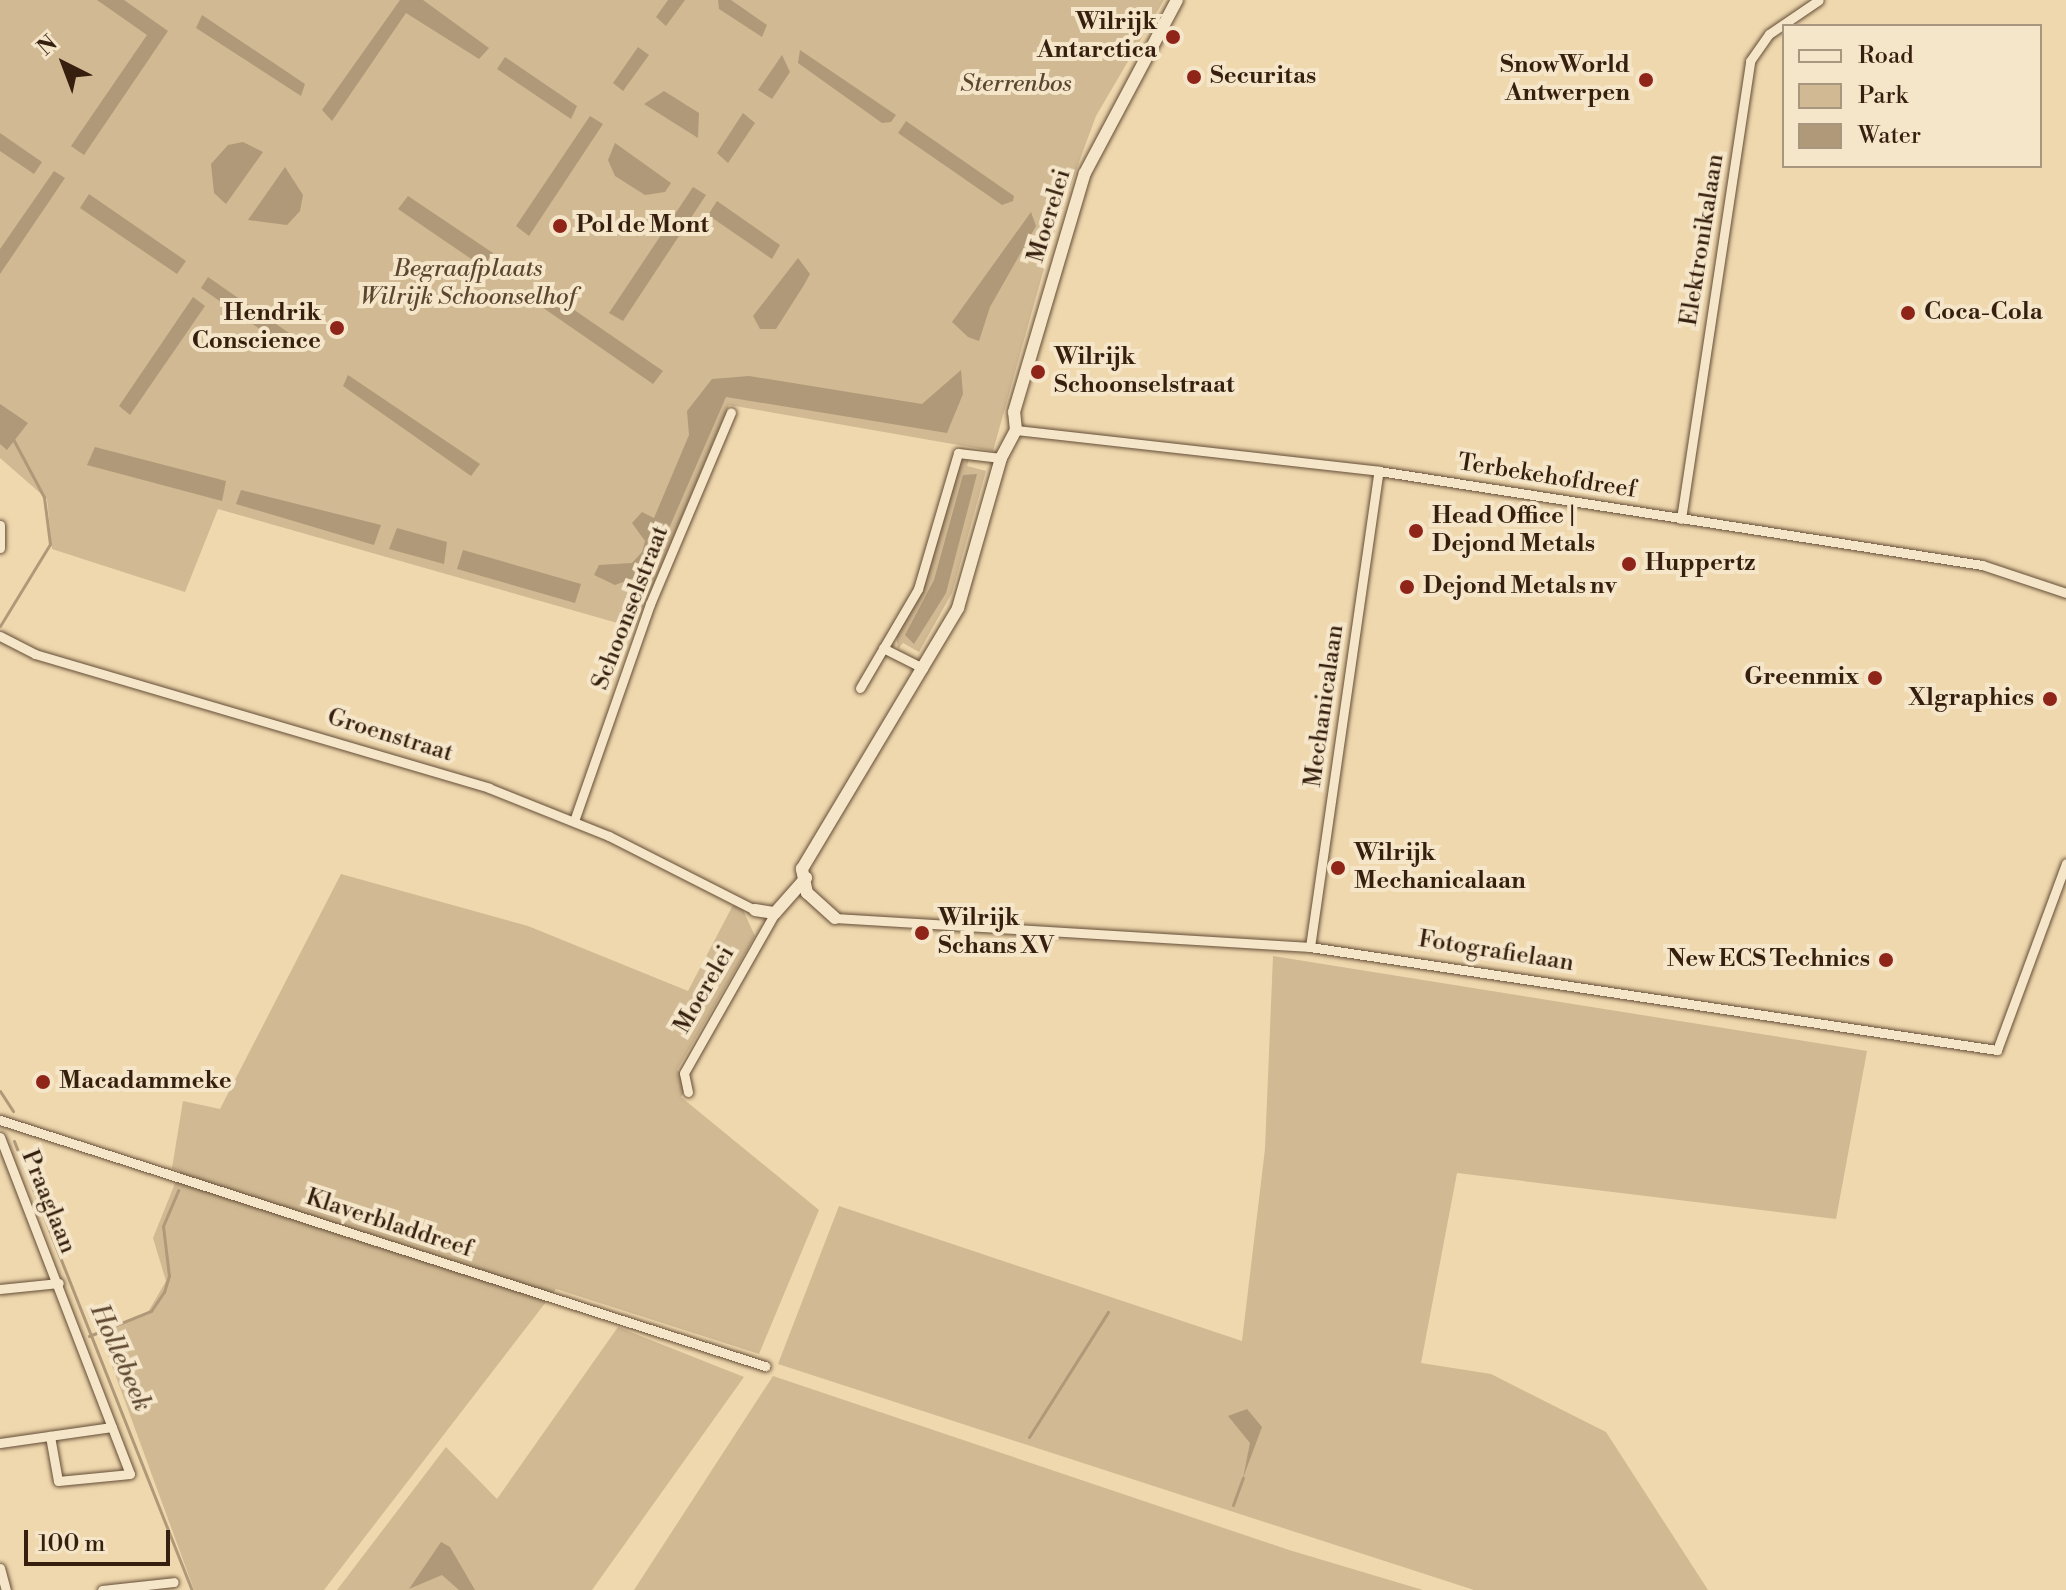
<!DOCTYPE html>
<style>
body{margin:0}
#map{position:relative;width:2066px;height:1590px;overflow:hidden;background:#efd8ae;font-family:"Libre Bodoni",serif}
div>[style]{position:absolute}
.green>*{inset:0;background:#d0b993}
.water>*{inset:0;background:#b09978}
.stream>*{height:3px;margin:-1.5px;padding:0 1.5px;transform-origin:1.5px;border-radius:1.5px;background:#b09978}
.roads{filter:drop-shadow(0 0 2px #644d36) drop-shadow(0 0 2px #644d36)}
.street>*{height:9px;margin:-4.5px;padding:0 4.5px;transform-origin:4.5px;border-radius:4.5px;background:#f5e6ca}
.secondary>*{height:12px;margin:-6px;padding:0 6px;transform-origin:6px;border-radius:6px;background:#f5e6ca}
.dots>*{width:22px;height:22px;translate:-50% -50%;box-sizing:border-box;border:4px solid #f5e6ca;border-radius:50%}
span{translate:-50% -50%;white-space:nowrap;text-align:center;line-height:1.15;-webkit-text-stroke:8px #f5e6ca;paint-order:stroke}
.poi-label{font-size:24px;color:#361f0e;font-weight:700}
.right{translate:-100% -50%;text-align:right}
.left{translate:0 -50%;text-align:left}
.park-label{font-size:24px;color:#5c462f;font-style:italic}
.street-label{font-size:24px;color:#361f0e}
.water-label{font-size:26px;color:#614a33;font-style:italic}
.legend{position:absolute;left:1782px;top:24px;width:260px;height:144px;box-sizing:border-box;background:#f5e6ca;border:2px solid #a9967f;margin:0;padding:10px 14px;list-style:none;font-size:24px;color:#361f0e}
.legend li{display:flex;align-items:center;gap:16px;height:40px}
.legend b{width:40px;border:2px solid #a9967f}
.north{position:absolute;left:24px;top:24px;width:80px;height:80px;-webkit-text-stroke:6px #f5e6ca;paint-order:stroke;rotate:318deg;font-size:22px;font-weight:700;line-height:32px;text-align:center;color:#361f0e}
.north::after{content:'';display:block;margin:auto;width:28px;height:36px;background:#361f0e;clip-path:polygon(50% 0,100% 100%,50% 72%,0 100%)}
.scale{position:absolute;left:24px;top:1530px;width:146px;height:36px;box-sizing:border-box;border:4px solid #361f0e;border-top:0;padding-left:10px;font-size:24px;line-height:28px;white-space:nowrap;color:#361f0e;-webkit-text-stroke:6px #f5e6ca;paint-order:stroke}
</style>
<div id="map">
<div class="green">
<div style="clip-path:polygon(0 0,1164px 0,1096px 116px,1057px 222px,993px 451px,729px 405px,635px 628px,218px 509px,185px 592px,52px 549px,47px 499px,0 458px)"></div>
<div style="clip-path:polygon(969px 459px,967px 466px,986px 471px,952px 593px,919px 652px,903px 643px,898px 649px,896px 635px,924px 585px,959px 463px)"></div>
<div style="clip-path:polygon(341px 874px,528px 926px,688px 991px,733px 905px,743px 910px,755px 936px,677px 1070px,691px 1081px,681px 1097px,819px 1210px,759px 1354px,556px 1289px,324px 1590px,194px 1590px,100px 1333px,148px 1312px,166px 1281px,153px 1238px,180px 1171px,172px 1168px,183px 1101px,220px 1109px)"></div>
<div style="clip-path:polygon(1273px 956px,1867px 1051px,1836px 1219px,1457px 1173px,1421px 1363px,1491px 1374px,1606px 1432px,1708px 1590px,1474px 1590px,778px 1364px,839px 1206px,1242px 1341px,1265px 1149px)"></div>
<div style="clip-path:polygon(618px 1327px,744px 1377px,592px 1590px,337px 1590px,446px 1447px,497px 1499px)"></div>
<div style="clip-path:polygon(773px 1376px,1289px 1550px,1423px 1590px,634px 1590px)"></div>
</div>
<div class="water">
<div style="clip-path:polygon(97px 0,124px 0,168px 31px,84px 155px,71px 146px,147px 35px)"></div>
<div style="clip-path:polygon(400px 0,423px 0,489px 48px,479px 59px,406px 13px,332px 121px,322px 110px)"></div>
<div style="clip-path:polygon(668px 0,685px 0,666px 26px,656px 17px)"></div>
<div style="clip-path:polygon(731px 0,767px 25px,762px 37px,719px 9px,718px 0)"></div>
<div style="clip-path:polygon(202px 15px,305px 84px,301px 96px,196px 28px)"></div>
<div style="clip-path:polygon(638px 47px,649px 55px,623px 91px,613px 83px)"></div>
<div style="clip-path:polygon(800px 50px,896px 115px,891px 122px,882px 123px,798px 63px)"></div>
<div style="clip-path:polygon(782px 55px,790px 72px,772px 99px,758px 90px)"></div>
<div style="clip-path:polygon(505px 57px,577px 106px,571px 119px,497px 69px)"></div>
<div style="clip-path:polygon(664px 91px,699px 113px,698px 138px,644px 104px)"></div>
<div style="clip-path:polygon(743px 113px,755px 123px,728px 163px,717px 153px)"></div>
<div style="clip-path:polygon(590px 116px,603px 124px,529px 236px,516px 226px)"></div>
<div style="clip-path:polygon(906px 121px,1014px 196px,1013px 201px,1002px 205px,898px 133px)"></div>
<div style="clip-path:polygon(0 133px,42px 162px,34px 174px,0 151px)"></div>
<div style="clip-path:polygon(243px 142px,263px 152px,226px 204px,214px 193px,211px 164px,228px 145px)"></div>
<div style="clip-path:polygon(615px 143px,671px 183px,665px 192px,645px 195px,615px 176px,608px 160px)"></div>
<div style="clip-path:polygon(285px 167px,303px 195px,300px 211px,287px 225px,248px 220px)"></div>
<div style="clip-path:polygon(54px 171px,65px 178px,0 274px,0 249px)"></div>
<div style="clip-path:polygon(693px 187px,706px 195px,623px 321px,609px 313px)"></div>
<div style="clip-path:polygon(89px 194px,186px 261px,177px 274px,80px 208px)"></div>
<div style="clip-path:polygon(408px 196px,493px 253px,483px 267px,398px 209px)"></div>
<div style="clip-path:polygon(717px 201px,780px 245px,772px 259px,708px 215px)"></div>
<div style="clip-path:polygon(1031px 212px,1036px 226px,990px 307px,979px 341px,968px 337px,952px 322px)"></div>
<div style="clip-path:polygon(798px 258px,810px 274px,804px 285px,776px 329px,760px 329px,753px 316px)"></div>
<div style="clip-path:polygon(208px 277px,292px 335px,284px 346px,201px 288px)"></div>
<div style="clip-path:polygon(538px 285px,663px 371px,653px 384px,529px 298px)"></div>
<div style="clip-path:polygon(193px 297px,205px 306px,130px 415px,119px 406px)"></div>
<div style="clip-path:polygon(961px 370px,963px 394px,947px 433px,726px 397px,650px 572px,615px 585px,594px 575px,599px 565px,632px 563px,642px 552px,645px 541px,632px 523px,642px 512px,654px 518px,689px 435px,687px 411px,712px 379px,749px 376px,922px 404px)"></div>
<div style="clip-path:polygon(348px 375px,480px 464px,471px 476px,343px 386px)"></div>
<div style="clip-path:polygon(0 404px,28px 423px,7px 450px,0 444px)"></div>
<div style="clip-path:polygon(95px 447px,226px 481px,222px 501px,87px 465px)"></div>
<div style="clip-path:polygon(977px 474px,946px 593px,914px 644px,905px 635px,934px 580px,963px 475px)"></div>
<div style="clip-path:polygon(241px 490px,381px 525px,374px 545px,236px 504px)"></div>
<div style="clip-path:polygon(397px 528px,447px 542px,444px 564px,389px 549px)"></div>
<div style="clip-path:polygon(463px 550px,581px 584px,575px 603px,457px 569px)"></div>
<div style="clip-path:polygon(1247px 1409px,1262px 1427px,1243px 1478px,1250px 1443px,1228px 1416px)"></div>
<div style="clip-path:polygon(441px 1542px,450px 1547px,475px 1590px,459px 1590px,442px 1575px,409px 1589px)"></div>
</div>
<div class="stream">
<div style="left:0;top:626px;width:96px;rotate:-58.6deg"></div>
<div style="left:50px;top:544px;width:47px;rotate:-97.3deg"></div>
<div style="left:44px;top:497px;width:68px;rotate:-118.1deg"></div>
<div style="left:0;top:1091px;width:24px;rotate:57deg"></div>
<div style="left:14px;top:1141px;width:483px;rotate:68.4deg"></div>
<div style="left:89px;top:1336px;width:67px;rotate:-22deg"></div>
<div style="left:151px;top:1311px;width:23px;rotate:-56deg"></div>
<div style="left:164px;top:1292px;width:17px;rotate:-73deg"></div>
<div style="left:169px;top:1276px;width:50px;rotate:-96.8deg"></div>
<div style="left:163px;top:1226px;width:39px;rotate:-67deg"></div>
<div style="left:1029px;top:1437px;width:148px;rotate:-57.7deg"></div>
<div style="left:1233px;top:1505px;width:29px;rotate:-70deg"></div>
</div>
<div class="roads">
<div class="street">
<div style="left:1016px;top:430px;width:365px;rotate:6.4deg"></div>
<div style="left:1379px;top:471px;width:610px;rotate:8.86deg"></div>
<div style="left:1982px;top:565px;width:89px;rotate:18.4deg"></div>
<div style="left:1681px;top:519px;width:463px;rotate:-81.4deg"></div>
<div style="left:1750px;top:61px;width:33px;rotate:-55deg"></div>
<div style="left:1769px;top:34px;width:60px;rotate:-34.2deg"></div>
<div style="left:0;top:525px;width:23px;rotate:90deg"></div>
<div style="left:0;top:636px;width:39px;rotate:27deg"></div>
<div style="left:35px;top:654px;width:473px;rotate:16.4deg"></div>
<div style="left:489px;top:788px;width:129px;rotate:21.8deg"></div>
<div style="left:609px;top:836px;width:164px;rotate:26.9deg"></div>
<div style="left:883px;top:648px;width:45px;rotate:26.6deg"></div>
<div style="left:860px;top:688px;width:115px;rotate:-59.6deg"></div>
<div style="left:918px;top:589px;width:142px;rotate:-73.6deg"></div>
<div style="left:958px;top:453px;width:43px;rotate:6.6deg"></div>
<div style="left:574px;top:821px;width:230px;rotate:-70.7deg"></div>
<div style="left:650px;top:604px;width:208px;rotate:-67.1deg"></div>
<div style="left:835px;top:918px;width:476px;rotate:3.5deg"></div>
<div style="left:1310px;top:947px;width:695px;rotate:8.53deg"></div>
<div style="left:1997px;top:1050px;width:199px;rotate:-69.7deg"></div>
<div style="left:1310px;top:947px;width:481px;rotate:-81.8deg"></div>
<div style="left:688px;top:1092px;width:19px;rotate:-102deg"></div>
<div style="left:684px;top:1073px;width:184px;rotate:-60.4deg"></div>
<div style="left:0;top:1120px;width:804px;rotate:17.83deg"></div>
<div style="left:0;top:1137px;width:361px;rotate:68.9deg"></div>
<div style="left:130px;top:1474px;width:72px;rotate:174.4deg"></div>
<div style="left:58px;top:1481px;width:46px;rotate:-100.1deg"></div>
<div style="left:0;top:1289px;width:59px;rotate:-5.8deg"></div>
<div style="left:0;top:1443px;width:113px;rotate:-8.1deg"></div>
<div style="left:0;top:1568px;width:23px;rotate:75deg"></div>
<div style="left:102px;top:1590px;width:72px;rotate:-6.3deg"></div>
</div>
<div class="secondary">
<div style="left:755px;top:910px;width:20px;rotate:9deg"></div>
<div style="left:775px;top:913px;width:47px;rotate:-48.5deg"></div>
<div style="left:835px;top:918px;width:38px;rotate:-138deg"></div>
<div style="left:807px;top:893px;width:25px;rotate:-102deg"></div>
<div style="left:802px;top:869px;width:304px;rotate:-59.1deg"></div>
<div style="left:958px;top:608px;width:156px;rotate:-74deg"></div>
<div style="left:1001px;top:458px;width:32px;rotate:-62deg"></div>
<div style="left:1016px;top:430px;width:18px;rotate:-96deg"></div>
<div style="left:1014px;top:412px;width:249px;rotate:-73.5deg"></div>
<div style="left:1085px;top:173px;width:196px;rotate:-62deg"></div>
</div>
</div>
<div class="dots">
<div style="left:1173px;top:37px;background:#8f2418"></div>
<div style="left:1194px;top:77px;background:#8f2418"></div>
<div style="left:1646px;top:80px;background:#8f2418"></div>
<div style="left:560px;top:226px;background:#8f2418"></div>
<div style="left:1908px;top:313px;background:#8f2418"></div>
<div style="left:337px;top:328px;background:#8f2418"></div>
<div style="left:1038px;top:372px;background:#8f2418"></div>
<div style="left:1416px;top:531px;background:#8f2418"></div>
<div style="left:1629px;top:564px;background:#8f2418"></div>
<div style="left:1407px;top:587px;background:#8f2418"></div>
<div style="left:1875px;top:678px;background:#8f2418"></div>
<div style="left:2050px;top:699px;background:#8f2418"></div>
<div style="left:1338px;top:868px;background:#8f2418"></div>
<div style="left:922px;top:933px;background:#8f2418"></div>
<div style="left:1886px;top:960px;background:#8f2418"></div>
<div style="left:43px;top:1082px;background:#8f2418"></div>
</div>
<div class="poi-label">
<span class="right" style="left:1157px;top:37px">Wilrijk<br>Antarctica</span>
<span class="right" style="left:1630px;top:80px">SnowWorld<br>Antwerpen</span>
<span class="left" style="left:1210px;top:77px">Securitas</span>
<span class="left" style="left:576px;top:226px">Pol de Mont</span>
<span class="left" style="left:1924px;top:313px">Coca-Cola</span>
<span class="right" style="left:321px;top:328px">Hendrik<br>Conscience</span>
<span class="left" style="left:1054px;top:372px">Wilrijk<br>Schoonselstraat</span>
<span class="left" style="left:1432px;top:531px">Head Office |<br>Dejond Metals</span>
<span class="left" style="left:1645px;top:564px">Huppertz</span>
<span class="left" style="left:1423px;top:587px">Dejond Metals nv</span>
<span class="right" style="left:1859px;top:678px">Greenmix</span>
<span class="right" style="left:2034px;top:699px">Xlgraphics</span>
<span class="left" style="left:1354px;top:868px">Wilrijk<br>Mechanicalaan</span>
<span class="left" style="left:938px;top:933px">Wilrijk<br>Schans XV</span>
<span class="right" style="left:1870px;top:960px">New ECS Technics</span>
<span class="left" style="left:59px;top:1082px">Macadammeke</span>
</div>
<div class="park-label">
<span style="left:1016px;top:85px">Sterrenbos</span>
<span style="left:468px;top:284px">Begraafplaats<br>Wilrijk Schoonselhof</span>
</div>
<div class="street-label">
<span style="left:1050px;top:216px;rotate:-73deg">Moerelei</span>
<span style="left:1703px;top:240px;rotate:-81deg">Elektronikalaan</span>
<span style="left:1547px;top:477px;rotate:9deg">Terbekehofdreef</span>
<span style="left:631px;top:608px;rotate:-69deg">Schoonselstraat</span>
<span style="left:1325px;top:706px;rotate:-82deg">Mechanicalaan</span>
<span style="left:390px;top:736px;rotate:17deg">Groenstraat</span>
<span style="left:1496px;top:952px;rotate:9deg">Fotografielaan</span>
<span style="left:705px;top:990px;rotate:-60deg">Moerelei</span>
<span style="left:48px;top:1202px;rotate:68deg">Praaglaan</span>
<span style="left:389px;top:1224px;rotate:18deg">Klaverbladdreef</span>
</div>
<div class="water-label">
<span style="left:120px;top:1358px;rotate:66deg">Hollebeek</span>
</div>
<ul class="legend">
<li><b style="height:10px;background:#f5e6ca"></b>Road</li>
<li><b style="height:22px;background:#d0b993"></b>Park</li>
<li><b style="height:22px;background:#b09978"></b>Water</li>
</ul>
<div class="north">N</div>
<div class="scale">100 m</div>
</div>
